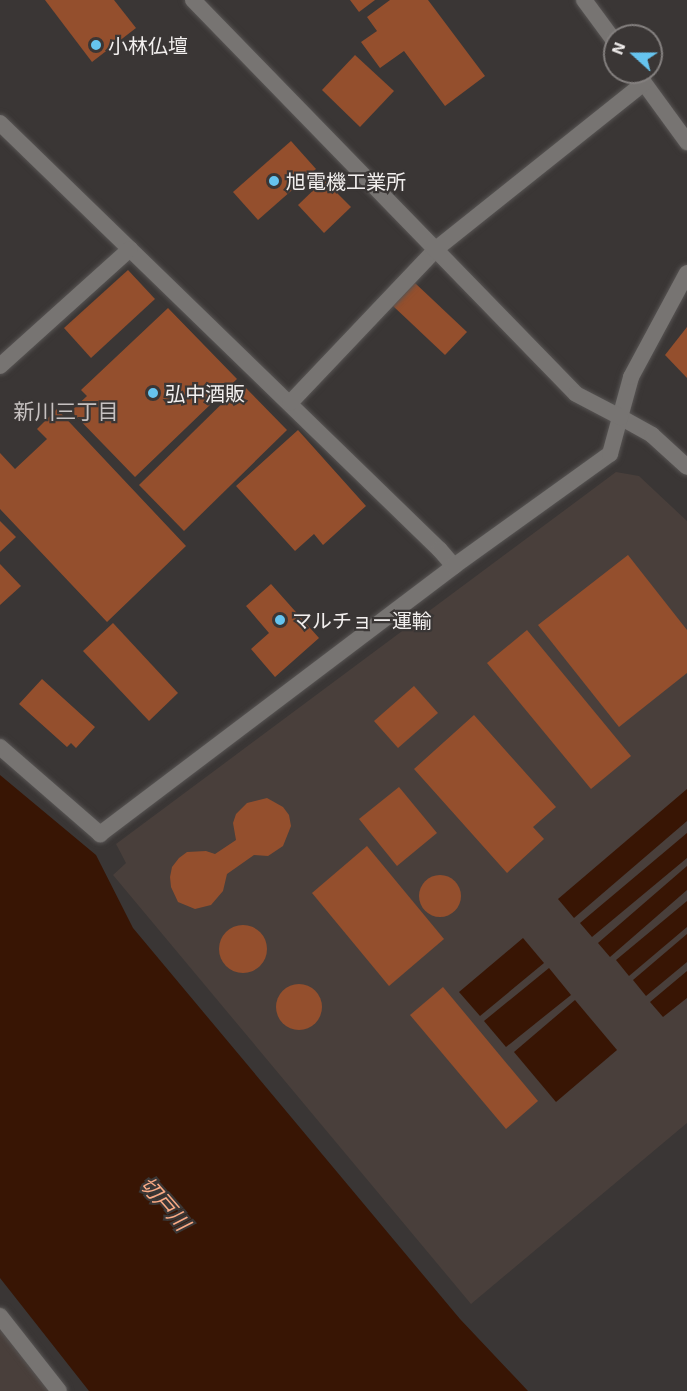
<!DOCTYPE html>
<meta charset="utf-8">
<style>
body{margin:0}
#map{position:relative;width:687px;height:1391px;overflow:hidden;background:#3a3635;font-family:"Exo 2","Noto Sans JP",sans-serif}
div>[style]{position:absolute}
.built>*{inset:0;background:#493f3b}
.water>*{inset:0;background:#381504}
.building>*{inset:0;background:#944f2d}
.round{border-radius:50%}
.roads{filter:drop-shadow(0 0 2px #575453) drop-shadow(0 0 2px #575453)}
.minor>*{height:16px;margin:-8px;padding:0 8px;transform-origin:8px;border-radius:8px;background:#777472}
.tertiary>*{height:16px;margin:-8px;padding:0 8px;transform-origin:8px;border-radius:8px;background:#777472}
.dots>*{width:16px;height:16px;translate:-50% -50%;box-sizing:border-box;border:3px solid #3a3635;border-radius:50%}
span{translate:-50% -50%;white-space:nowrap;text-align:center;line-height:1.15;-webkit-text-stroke:4.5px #3a3635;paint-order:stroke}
.poi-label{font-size:20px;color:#f2efee}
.left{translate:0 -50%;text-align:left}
.neighbourhood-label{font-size:21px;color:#c6c1c0}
.water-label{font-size:21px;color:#faaa85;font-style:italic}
.north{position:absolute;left:603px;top:24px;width:60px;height:60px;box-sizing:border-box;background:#3a3635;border:2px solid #84807f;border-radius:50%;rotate:291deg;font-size:16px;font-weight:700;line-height:24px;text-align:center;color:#f2efee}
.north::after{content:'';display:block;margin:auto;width:21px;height:27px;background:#66c4ef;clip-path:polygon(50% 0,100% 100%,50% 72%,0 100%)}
</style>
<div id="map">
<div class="built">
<div style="clip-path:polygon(616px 472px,639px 476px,687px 521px,687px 1123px,471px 1304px,113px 875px,126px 863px,116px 844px)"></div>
<div style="clip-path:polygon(0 1316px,59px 1391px,0 1391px)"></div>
</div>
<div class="water">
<div style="clip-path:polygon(0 775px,96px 855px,133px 928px,460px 1319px,528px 1391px,89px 1391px,0 1278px)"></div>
<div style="clip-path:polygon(687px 789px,687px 821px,574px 918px,558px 899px)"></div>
<div style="clip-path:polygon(687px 833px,687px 858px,592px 937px,580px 923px)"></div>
<div style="clip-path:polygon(687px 866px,687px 890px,610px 957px,598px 943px)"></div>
<div style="clip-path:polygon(687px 901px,687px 927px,629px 976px,616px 960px)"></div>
<div style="clip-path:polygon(687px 934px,687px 962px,646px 996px,633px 980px)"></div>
<div style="clip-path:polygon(523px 938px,544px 963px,480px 1016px,459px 992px)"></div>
<div style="clip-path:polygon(549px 968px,571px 995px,506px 1047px,484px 1021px)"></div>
<div style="clip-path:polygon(687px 971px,687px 998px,663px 1017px,650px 1002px)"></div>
<div style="clip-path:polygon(575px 1000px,617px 1050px,556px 1102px,514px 1052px)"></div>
</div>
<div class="building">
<div style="clip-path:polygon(45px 0,114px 0,136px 28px,92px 62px)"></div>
<div style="clip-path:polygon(350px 0,375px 0,359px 12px)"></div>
<div style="clip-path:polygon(390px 0,428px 0,485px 76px,445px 106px,404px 51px,380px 68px,361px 42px,377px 31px,367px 17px)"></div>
<div style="clip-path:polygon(355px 55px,394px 91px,360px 127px,322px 90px)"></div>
<div style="clip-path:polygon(291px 141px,316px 169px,258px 220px,233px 192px)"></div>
<div style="clip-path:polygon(324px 180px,351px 207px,324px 233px,298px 205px)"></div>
<div style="clip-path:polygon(128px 270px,155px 299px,91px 358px,64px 328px)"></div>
<div style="clip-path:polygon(415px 283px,467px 332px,445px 355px,393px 306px)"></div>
<div style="clip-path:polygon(168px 308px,237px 379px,135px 477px,71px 411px,87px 396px,81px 390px)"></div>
<div style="clip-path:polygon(687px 327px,687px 378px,665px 355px)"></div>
<div style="clip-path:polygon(242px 384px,287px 430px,184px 531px,139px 485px)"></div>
<div style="clip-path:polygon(57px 409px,186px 546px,107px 622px,0 509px,0 453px,15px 469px,47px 439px,37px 429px)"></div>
<div style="clip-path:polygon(298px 430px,366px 506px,323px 545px,314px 534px,295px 551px,236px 486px)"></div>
<div style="clip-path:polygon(0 521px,16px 537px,0 552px)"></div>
<div style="clip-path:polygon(628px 555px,687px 630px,687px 673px,619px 727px,538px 625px)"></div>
<div style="clip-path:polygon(0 564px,21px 586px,0 605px)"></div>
<div style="clip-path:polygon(271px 584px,319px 638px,275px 677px,251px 649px,269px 633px,246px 606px)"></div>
<div style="clip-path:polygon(113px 623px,178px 693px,149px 721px,83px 651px)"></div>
<div style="clip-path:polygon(527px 630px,631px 756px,591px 789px,487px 663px)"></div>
<div style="clip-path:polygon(42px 679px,95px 727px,76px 748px,71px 743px,67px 747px,19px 704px)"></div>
<div style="clip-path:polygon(414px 686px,438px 713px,398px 748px,374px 721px)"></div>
<div style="clip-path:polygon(474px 715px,556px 807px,533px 827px,544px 839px,507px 873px,414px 769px)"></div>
<div style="clip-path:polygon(399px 787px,437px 833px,397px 866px,359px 819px)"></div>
<div style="clip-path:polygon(267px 798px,283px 807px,289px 815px,291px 826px,283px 846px,268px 856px,254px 855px,227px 874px,223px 891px,211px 905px,195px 909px,178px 902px,171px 887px,170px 877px,172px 867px,179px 858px,187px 852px,206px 851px,215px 854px,236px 840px,233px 823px,236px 814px,247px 803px)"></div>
<div style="clip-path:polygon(367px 846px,444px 939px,389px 986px,312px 893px)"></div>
<div class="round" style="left:419px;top:875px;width:42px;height:42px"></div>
<div class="round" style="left:219px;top:925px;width:48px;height:48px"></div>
<div class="round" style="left:276px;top:984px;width:46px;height:46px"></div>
<div style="clip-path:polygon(443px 987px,538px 1101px,506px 1129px,410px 1015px)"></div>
</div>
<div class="roads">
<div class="minor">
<div style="left:584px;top:0;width:52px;rotate:53.6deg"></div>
<div style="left:636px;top:72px;width:87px;rotate:53.9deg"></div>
<div style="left:0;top:123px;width:613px;rotate:44.14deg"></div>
<div style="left:440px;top:550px;width:21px;rotate:49deg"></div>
<div style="left:0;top:366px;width:175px;rotate:-42deg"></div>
<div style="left:290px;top:403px;width:212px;rotate:-46.5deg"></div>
<div style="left:436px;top:249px;width:266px;rotate:-38.6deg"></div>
<div style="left:620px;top:417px;width:37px;rotate:29deg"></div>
<div style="left:652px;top:435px;width:47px;rotate:42.4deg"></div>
<div style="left:0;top:747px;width:133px;rotate:41deg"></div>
<div style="left:100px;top:834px;width:444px;rotate:-37.1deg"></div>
<div style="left:454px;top:566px;width:192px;rotate:-35.7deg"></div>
<div style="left:610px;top:454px;width:80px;rotate:-74.7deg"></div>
<div style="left:631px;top:377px;width:118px;rotate:-61.7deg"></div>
<div style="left:0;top:1316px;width:95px;rotate:51.8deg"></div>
</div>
<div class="tertiary">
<div style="left:193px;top:0;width:549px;rotate:45.81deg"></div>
<div style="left:576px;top:394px;width:50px;rotate:27.6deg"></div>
</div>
</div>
<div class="dots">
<div style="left:96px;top:45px;background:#66c4ef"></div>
<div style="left:274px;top:181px;background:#66c4ef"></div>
<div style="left:153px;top:393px;background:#66c4ef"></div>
<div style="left:280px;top:620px;background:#66c4ef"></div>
</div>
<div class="poi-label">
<span class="left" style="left:108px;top:45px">小林仏壇</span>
<span class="left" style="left:286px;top:181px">旭電機工業所</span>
<span class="left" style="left:165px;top:393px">弘中酒販</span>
<span class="left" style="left:292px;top:620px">マルチョー運輸</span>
</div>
<div class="neighbourhood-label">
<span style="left:66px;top:411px">新川三丁目</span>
</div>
<div class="water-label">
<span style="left:165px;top:1203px;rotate:49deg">切戸川</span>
</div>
<div class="north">N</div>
</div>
